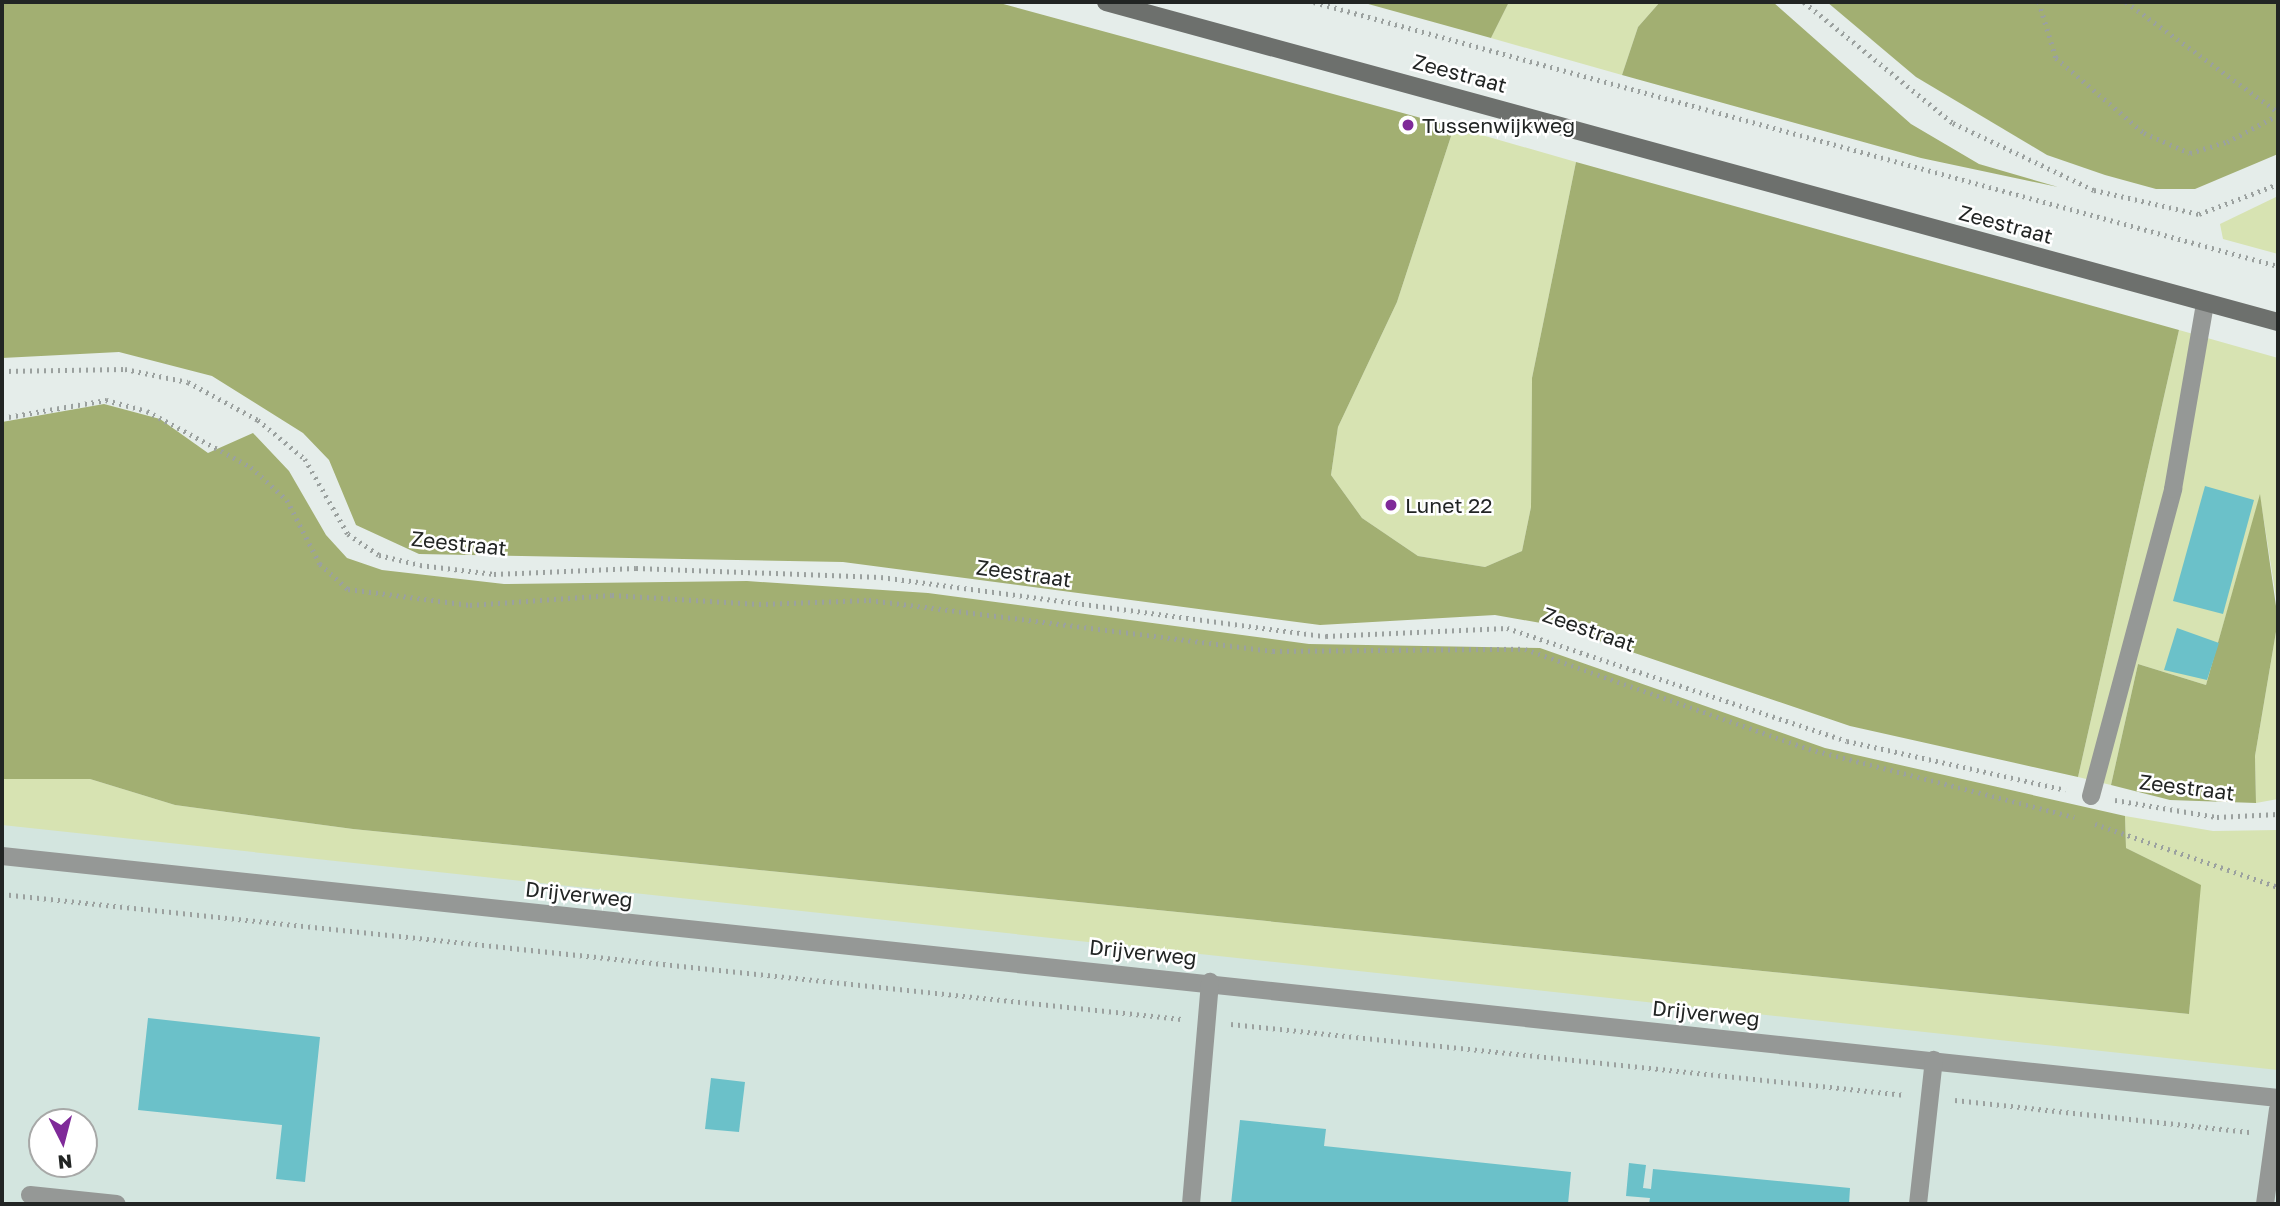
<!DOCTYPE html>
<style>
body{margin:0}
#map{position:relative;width:2280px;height:1206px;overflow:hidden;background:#e5edea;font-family:"Golos Text",sans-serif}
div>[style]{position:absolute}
.built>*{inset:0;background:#d3e5df}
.green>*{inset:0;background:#d7e3b2}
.forest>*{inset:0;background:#a2af72}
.building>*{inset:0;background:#6bc1c9}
.path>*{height:4.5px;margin-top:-2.25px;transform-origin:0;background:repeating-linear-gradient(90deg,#9ba19f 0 2px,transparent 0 7px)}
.service>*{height:18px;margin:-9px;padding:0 9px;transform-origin:9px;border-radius:9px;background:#959896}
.minor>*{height:18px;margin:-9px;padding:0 9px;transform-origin:9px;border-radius:9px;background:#959896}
.secondary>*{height:18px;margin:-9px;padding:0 9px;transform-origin:9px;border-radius:9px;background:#6d706d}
.dots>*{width:19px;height:19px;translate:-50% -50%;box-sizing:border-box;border:4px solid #fff;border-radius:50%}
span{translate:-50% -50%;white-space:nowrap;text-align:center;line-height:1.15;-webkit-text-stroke:5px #fff;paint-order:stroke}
.street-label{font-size:21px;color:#222524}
.poi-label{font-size:21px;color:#222524}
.left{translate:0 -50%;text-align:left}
.frame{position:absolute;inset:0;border:4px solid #222524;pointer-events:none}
.north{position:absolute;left:28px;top:1108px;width:70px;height:70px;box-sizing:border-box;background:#fff;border:2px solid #a7a8a7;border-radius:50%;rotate:174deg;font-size:19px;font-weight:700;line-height:28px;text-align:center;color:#222524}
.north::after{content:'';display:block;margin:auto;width:24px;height:32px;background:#7f2a99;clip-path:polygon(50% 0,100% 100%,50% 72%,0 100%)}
</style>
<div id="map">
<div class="built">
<div style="clip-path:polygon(evenodd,2px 802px,2278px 1038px,2278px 1204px,2px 1204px,2px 802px,42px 1122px,84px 1122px,84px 1164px,42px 1164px,42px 1122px)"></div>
</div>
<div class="green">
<div style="clip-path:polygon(1509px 2px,1660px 2px,1638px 27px,1622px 75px,1491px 38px)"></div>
<div style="clip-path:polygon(1454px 127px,1576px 162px,1532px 378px,1531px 507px,1522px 551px,1485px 567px,1418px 556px,1362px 518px,1331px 475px,1338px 427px,1397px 302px)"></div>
<div style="clip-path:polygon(2278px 196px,2278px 254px,2223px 239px,2220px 224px)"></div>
<div style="clip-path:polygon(2179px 330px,2278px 358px,2278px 610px,2260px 496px,2206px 685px,2138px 664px,2111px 785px,2078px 777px)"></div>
<div style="clip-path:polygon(2278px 620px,2278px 799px,2256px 803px,2255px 756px)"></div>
<div style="clip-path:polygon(2px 779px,90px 779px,175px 805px,353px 829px,2189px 1014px,2200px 885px,2126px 848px,2125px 816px,2213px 831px,2278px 830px,2278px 1070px,2px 825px)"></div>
</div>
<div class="forest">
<div style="clip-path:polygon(2px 2px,996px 2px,1454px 127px,1397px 302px,1338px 427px,1331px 475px,1362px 518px,1418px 556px,1485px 567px,1522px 551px,1531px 507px,1532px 378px,1576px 162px,2179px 330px,2078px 777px,1850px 726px,1552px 625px,1495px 615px,1320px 625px,843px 562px,419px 554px,356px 525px,329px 460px,303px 433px,212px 376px,119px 352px,2px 358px)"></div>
<div style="clip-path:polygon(1361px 2px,1509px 2px,1491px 38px)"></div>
<div style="clip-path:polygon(1660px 2px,1773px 2px,1911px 124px,1979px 164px,2058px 187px,1921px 158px,1622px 75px,1638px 27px)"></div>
<div style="clip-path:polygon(1827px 2px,2278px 2px,2278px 154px,2195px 189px,2156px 189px,2105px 175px,2047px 155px,1916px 77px)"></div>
<div style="clip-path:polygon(104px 404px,160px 419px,208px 453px,253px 433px,289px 471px,326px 535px,347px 558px,382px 570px,504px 584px,747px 581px,928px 593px,1309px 644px,1540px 648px,1825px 748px,2125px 816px,2126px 848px,2201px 885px,2189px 1014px,353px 829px,175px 805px,90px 779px,2px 779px,2px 422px)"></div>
<div style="clip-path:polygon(2260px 494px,2278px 620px,2255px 756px,2256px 803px,2170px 800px,2111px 785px,2138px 664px,2206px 685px)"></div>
</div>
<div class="building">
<div style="clip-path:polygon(2205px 486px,2254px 500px,2223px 614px,2173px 601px)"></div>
<div style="clip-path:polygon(2177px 628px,2219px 643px,2207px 680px,2164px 670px)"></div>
<div style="clip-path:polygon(148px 1018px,320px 1037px,305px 1182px,276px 1179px,282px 1125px,138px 1110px)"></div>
<div style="clip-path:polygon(711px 1078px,745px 1082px,739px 1132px,705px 1129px)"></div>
<div style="clip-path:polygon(1240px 1120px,1326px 1129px,1324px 1146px,1571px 1172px,1568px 1204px,1231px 1204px)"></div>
<div style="clip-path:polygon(1629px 1163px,1646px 1165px,1643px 1188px,1651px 1189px,1653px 1169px,1850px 1188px,1849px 1204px,1649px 1204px,1650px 1198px,1626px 1196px)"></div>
</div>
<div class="path">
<div style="left:1314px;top:2px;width:999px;rotate:15.32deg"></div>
<div style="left:1804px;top:2px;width:192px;rotate:39.1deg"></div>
<div style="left:1953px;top:123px;width:156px;rotate:25.4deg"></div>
<div style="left:2094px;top:190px;width:108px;rotate:12.9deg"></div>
<div style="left:2199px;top:214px;width:85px;rotate:-20.8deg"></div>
<div style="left:2039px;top:2px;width:59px;rotate:73.1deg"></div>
<div style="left:2056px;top:58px;width:116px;rotate:40.4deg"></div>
<div style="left:2144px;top:133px;width:50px;rotate:23.5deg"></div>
<div style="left:2190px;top:153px;width:39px;rotate:-17deg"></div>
<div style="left:2227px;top:142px;width:58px;rotate:-27.9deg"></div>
<div style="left:2126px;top:2px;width:188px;rotate:35.9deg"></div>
<div style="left:2px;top:371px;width:123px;rotate:-0.9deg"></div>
<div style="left:125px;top:369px;width:64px;rotate:11.7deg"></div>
<div style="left:188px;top:382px;width:80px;rotate:28.5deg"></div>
<div style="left:258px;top:420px;width:61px;rotate:39.7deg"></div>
<div style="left:305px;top:459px;width:86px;rotate:60.2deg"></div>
<div style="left:348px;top:534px;width:37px;rotate:34deg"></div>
<div style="left:379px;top:555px;width:42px;rotate:13.7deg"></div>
<div style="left:420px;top:565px;width:75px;rotate:6.9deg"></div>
<div style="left:494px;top:574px;width:142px;rotate:-2.4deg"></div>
<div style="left:636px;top:568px;width:245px;rotate:2.1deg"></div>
<div style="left:881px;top:577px;width:449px;rotate:7.6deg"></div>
<div style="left:1326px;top:636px;width:181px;rotate:-2.5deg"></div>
<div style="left:1507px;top:628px;width:358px;rotate:18.4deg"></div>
<div style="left:1847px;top:741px;width:224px;rotate:12.6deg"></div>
<div style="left:2px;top:418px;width:106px;rotate:-9.8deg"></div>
<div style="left:106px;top:400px;width:42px;rotate:15deg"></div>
<div style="left:147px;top:411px;width:118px;rotate:28.3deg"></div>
<div style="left:251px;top:467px;width:49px;rotate:42.5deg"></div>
<div style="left:287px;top:500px;width:72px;rotate:62.7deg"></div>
<div style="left:320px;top:564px;width:38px;rotate:42deg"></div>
<div style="left:348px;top:589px;width:123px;rotate:7.5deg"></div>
<div style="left:470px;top:605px;width:142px;rotate:-4deg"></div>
<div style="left:612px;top:595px;width:147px;rotate:3.5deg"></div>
<div style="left:759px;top:604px;width:110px;rotate:-2.1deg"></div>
<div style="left:869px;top:600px;width:407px;rotate:7.2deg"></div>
<div style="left:1273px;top:651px;width:252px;rotate:-0.5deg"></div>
<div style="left:1525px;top:649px;width:301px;rotate:19.4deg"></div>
<div style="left:1809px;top:749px;width:274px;rotate:14.4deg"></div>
<div style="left:2115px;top:800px;width:103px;rotate:9.5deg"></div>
<div style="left:2217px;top:817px;width:61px;rotate:-2.8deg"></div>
<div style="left:2095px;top:824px;width:194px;rotate:19deg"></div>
<div style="left:2px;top:894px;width:1186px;rotate:6.05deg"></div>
<div style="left:1231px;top:1024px;width:678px;rotate:6.01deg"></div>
<div style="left:1955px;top:1100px;width:296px;rotate:6.2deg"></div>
</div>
<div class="service">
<div style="left:2px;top:856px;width:2289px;rotate:6.07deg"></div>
<div style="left:30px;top:1195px;width:87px;rotate:5.9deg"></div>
<div style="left:1191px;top:1204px;width:223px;rotate:-85.1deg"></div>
<div style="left:1918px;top:1204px;width:145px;rotate:-83.7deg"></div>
<div style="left:2265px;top:1204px;width:96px;rotate:-82.2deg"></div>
</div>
<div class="minor">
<div style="left:2091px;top:796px;width:318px;rotate:-75deg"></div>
<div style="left:2173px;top:489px;width:189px;rotate:-80.2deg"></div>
</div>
<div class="secondary">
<div style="left:1106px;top:2px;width:1215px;rotate:15.27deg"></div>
</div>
<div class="dots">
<div style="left:1408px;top:125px;background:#7f2a99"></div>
<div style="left:1391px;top:505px;background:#7f2a99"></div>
</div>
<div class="street-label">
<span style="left:1460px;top:73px;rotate:15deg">Zeestraat</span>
<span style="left:2006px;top:224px;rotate:15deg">Zeestraat</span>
<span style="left:459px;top:543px;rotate:6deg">Zeestraat</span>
<span style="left:1024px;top:573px;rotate:8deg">Zeestraat</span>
<span style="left:1589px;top:629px;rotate:19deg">Zeestraat</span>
<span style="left:2187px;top:787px;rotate:7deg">Zeestraat</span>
<span style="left:579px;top:894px;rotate:6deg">Drijverweg</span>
<span style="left:1143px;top:952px;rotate:6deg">Drijverweg</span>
<span style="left:1706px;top:1013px;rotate:6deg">Drijverweg</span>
</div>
<div class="poi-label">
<span class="left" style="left:1422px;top:125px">Tussenwijkweg</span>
<span class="left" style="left:1405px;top:505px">Lunet 22</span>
</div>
<div class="frame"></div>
<div class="north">N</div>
</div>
